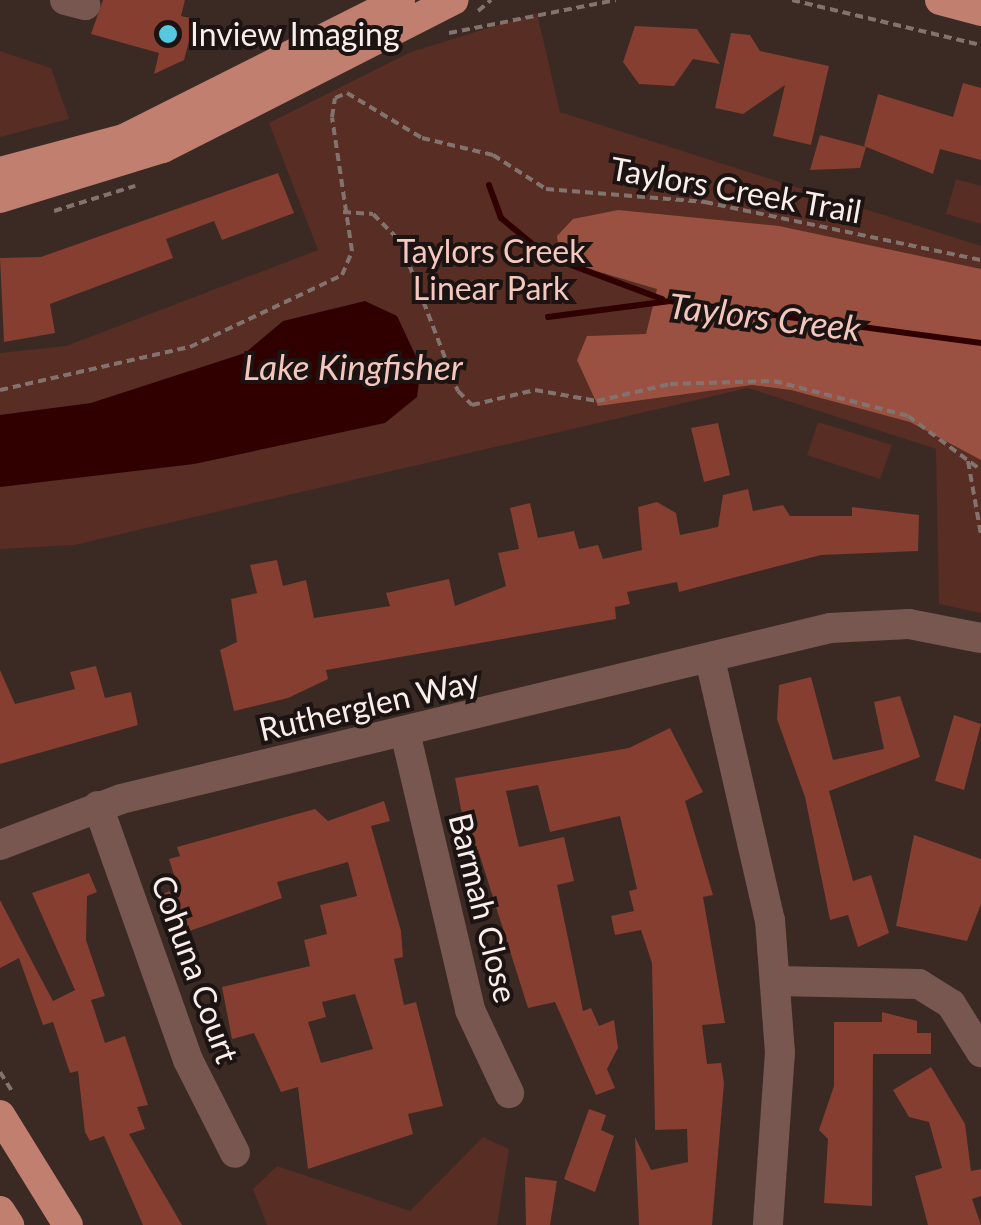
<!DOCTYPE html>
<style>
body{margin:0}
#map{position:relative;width:981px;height:1225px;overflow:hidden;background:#3b2924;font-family:Lato,sans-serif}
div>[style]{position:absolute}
.green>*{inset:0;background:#582d23}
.forest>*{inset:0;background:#9a5141}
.water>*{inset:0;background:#300000}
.stream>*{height:6px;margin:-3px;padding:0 3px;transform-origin:3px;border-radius:3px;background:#300000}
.building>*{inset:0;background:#853e2f}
.path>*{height:4px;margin-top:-2px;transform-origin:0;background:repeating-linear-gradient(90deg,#83736e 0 8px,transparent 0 13px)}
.minor>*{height:30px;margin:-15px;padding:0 15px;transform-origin:15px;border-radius:15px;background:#785750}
.major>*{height:30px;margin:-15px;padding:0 15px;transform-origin:15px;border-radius:15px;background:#c17f6f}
.dots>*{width:28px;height:28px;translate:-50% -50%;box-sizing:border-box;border:5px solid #1c1412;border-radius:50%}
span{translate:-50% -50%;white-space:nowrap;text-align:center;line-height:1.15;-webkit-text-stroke:8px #1c1412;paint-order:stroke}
.poi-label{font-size:32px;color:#faedea}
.left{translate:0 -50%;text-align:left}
.street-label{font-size:32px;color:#faedea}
.park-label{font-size:32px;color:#f5c9bf}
.water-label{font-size:35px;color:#f3c7bd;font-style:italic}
</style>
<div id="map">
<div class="green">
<div style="clip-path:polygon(537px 13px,560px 112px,981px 246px,981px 613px,939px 604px,936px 449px,748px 388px,74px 545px,0 549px,0 353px,66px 346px,318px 250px,269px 123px,411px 52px)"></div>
<div style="clip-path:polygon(0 51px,51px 68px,69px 119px,0 137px)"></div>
<div style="clip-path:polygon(956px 179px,981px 186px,981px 224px,946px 214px)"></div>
<div style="clip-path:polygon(818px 422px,892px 445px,880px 479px,807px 455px)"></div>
<div style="clip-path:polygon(483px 1137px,509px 1149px,497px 1225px,267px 1225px,253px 1189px,277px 1166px,410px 1211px)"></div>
</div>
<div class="forest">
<div style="clip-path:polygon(618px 210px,779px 226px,981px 269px,981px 460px,910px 422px,791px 390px,752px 385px,598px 406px,577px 360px,587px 336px,646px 334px,657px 289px,576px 265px,559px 253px,557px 236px,573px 219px)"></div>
</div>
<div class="water">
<div style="clip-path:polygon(365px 301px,397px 316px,421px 367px,417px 397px,385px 423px,194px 464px,0 487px,0 415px,91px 403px,245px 353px,283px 321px)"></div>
</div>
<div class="stream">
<div style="left:489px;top:185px;width:35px;rotate:70deg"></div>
<div style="left:501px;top:218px;width:60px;rotate:39.6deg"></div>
<div style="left:547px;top:256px;width:123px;rotate:20.5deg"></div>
<div style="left:548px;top:317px;width:123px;rotate:-7.5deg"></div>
<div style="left:670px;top:301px;width:314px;rotate:7.7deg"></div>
</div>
<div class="building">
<div style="clip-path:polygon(103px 0,185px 0,181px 16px,195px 19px,184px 60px,154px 74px,159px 53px,91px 34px)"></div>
<div style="clip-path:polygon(635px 26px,697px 29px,720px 64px,693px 59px,674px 86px,639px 84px,623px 62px)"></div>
<div style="clip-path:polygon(731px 33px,750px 35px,760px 51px,829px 66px,811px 145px,773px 136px,785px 85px,743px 114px,715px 108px)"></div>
<div style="clip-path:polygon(963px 83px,981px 88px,981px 160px,940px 149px,933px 174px,864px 146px,878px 94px,953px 117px)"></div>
<div style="clip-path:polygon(820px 135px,866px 147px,860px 168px,810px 170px)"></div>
<div style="clip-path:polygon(278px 173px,294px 213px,222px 240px,214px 221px,166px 239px,173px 258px,50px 304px,55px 333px,4px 342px,0 258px,41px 257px)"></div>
<div style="clip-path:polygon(718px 423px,730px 475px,704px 482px,691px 428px)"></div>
<div style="clip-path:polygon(748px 489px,753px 511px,783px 505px,790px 516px,852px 516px,852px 507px,919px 515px,918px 551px,821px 555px,679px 592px,677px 582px,627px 592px,630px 604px,615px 607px,616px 619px,326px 670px,328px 679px,288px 698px,234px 711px,220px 650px,237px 642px,231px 599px,257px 593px,250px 565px,277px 560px,283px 586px,306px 580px,314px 618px,390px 606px,386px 593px,449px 579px,455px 606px,506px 586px,498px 553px,519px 549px,510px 508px,530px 503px,538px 538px,574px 531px,579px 549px,598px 545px,603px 559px,642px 550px,638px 507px,657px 502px,676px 513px,680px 535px,718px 527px,723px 495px)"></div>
<div style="clip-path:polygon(96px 666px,105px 698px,131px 692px,138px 725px,0 764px,0 670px,15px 704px,75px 689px,70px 672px)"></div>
<div style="clip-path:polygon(811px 677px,833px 760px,884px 749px,874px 702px,900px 696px,920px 757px,829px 791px,853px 881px,871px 875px,889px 933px,858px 947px,848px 915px,830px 920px,805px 797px,777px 719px,779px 685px)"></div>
<div style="clip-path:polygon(954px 715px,981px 724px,964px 790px,935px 781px)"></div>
<div style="clip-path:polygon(670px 728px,703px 792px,685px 801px,713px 895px,703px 897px,725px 1023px,702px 1025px,707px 1064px,721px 1063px,724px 1083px,712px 1225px,639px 1225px,635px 1137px,651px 1170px,688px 1162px,687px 1129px,655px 1130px,652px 963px,641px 930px,615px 935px,611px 916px,634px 911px,629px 891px,637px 889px,620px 816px,550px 832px,538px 785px,506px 791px,519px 847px,564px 837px,574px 881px,557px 885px,583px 1011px,591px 1008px,599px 1026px,614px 1020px,618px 1048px,607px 1069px,615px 1088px,596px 1095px,555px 1002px,528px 1008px,478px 850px,468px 846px,455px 778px,629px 748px)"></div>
<div style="clip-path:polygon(evenodd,384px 801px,390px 821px,371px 826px,401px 931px,403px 957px,394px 959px,404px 1005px,416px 1002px,443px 1106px,408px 1114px,413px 1134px,308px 1169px,298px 1087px,281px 1092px,254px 1033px,232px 1039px,222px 987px,310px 966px,304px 940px,327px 934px,320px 905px,357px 896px,348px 862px,277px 882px,282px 898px,170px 938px,156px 896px,178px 888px,169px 859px,180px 856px,177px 847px,315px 809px,328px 821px,384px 801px,355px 994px,373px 1049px,321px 1063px,308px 1022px,326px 1017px,322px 1002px,355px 994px)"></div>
<div style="clip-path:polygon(914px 835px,981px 859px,981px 904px,967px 941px,896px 926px)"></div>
<div style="clip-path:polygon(89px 873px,97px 892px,87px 896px,86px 940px,105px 996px,91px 1000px,105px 1043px,125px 1036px,148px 1105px,137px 1107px,145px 1129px,129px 1134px,182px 1225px,143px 1225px,104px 1136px,90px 1141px,85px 1132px,78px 1071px,70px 1073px,53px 1022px,43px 1025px,19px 958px,0 968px,0 900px,28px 954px,21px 957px,28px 954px,53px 1001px,75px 990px,32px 893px)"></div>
<div style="clip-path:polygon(882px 1012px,917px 1021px,917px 1033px,931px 1033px,931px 1054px,873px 1054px,872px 1206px,824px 1203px,828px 1139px,819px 1130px,834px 1086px,834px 1022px,882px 1022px)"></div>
<div style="clip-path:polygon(931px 1067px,965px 1124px,971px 1171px,981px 1169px,981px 1196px,972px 1199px,981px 1225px,928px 1225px,915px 1176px,942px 1168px,929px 1122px,909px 1117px,893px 1090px)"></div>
<div style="clip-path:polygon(589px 1109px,606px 1115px,601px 1130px,614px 1136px,595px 1192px,564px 1179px)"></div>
<div style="clip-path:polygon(525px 1177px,557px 1181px,550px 1225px,526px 1225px)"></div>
</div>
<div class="path">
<div style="left:792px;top:0;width:194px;rotate:13.4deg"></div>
<div style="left:478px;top:11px;width:17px;rotate:-40deg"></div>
<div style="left:449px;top:33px;width:170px;rotate:-11.2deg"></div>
<div style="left:54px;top:211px;width:85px;rotate:-17.2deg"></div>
<div style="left:343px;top:212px;width:30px;rotate:4deg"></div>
<div style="left:373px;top:214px;width:38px;rotate:45deg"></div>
<div style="left:400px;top:241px;width:161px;rotate:68.9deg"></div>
<div style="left:458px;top:391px;width:20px;rotate:45deg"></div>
<div style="left:472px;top:405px;width:65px;rotate:-13.4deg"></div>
<div style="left:535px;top:390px;width:63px;rotate:10.1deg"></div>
<div style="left:597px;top:401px;width:75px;rotate:-13.1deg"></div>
<div style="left:670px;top:384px;width:104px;rotate:-1.7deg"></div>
<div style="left:774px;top:381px;width:138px;rotate:14.6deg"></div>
<div style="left:908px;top:416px;width:91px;rotate:36.5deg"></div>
<div style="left:0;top:390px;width:195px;rotate:-12.8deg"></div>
<div style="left:190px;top:347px;width:168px;rotate:-25.3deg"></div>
<div style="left:342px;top:275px;width:26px;rotate:-67deg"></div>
<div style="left:352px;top:251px;width:135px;rotate:-98.5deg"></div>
<div style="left:332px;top:117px;width:19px;rotate:-81deg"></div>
<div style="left:335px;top:98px;width:13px;rotate:-23deg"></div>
<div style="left:347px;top:93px;width:87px;rotate:31deg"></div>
<div style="left:422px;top:138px;width:73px;rotate:13.5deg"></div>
<div style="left:493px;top:155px;width:63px;rotate:32.7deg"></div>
<div style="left:546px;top:189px;width:160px;rotate:4.7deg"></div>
<div style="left:705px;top:202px;width:282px;rotate:11.9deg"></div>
<div style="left:968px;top:461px;width:75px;rotate:80deg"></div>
<div style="left:0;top:1072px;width:26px;rotate:58deg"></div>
</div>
<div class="minor">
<div style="left:65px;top:0;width:21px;rotate:14deg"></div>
<div style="left:710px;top:659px;width:268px;rotate:77.1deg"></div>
<div style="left:770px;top:920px;width:132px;rotate:85.7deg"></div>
<div style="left:780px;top:1052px;width:173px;rotate:94deg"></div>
<div style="left:405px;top:732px;width:285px;rotate:76.8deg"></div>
<div style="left:470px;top:1010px;width:92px;rotate:64.8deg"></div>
<div style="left:98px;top:806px;width:269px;rotate:70.5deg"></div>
<div style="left:188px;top:1060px;width:104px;rotate:63.2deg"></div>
<div style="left:0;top:845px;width:129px;rotate:-20.8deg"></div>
<div style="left:121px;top:799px;width:729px;rotate:-13.56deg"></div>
<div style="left:830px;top:628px;width:79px;rotate:-2.9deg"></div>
<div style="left:909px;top:624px;width:73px;rotate:11deg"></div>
<div style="left:776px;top:981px;width:143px;rotate:1.2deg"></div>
<div style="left:919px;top:984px;width:38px;rotate:32deg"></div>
<div style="left:951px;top:1004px;width:57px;rotate:58deg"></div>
</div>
<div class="major">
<div style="left:940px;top:0;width:42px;rotate:15deg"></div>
<div style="left:0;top:172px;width:128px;rotate:-14.9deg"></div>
<div style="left:124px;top:139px;width:309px;rotate:-26.7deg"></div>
<div style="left:0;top:198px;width:170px;rotate:-17.1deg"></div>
<div style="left:163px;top:148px;width:326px;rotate:-27deg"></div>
<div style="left:0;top:1115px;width:129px;rotate:58.3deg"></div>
<div style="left:0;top:1211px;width:17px;rotate:57deg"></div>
</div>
<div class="dots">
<div style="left:168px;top:34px;background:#56c9e1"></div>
</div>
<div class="poi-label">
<span class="left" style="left:190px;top:34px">Inview Imaging</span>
</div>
<div class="street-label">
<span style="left:736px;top:190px;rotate:10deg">Taylors Creek Trail</span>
<span style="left:369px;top:705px;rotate:-13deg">Rutherglen Way</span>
<span style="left:483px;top:908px;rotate:76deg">Barmah Close</span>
<span style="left:195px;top:969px;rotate:70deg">Cohuna Court</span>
</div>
<div class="park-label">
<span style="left:491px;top:270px">Taylors Creek<br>Linear Park</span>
</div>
<div class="water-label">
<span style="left:765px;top:316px;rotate:7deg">Taylors Creek</span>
<span style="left:353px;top:366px">Lake Kingfisher</span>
</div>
</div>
